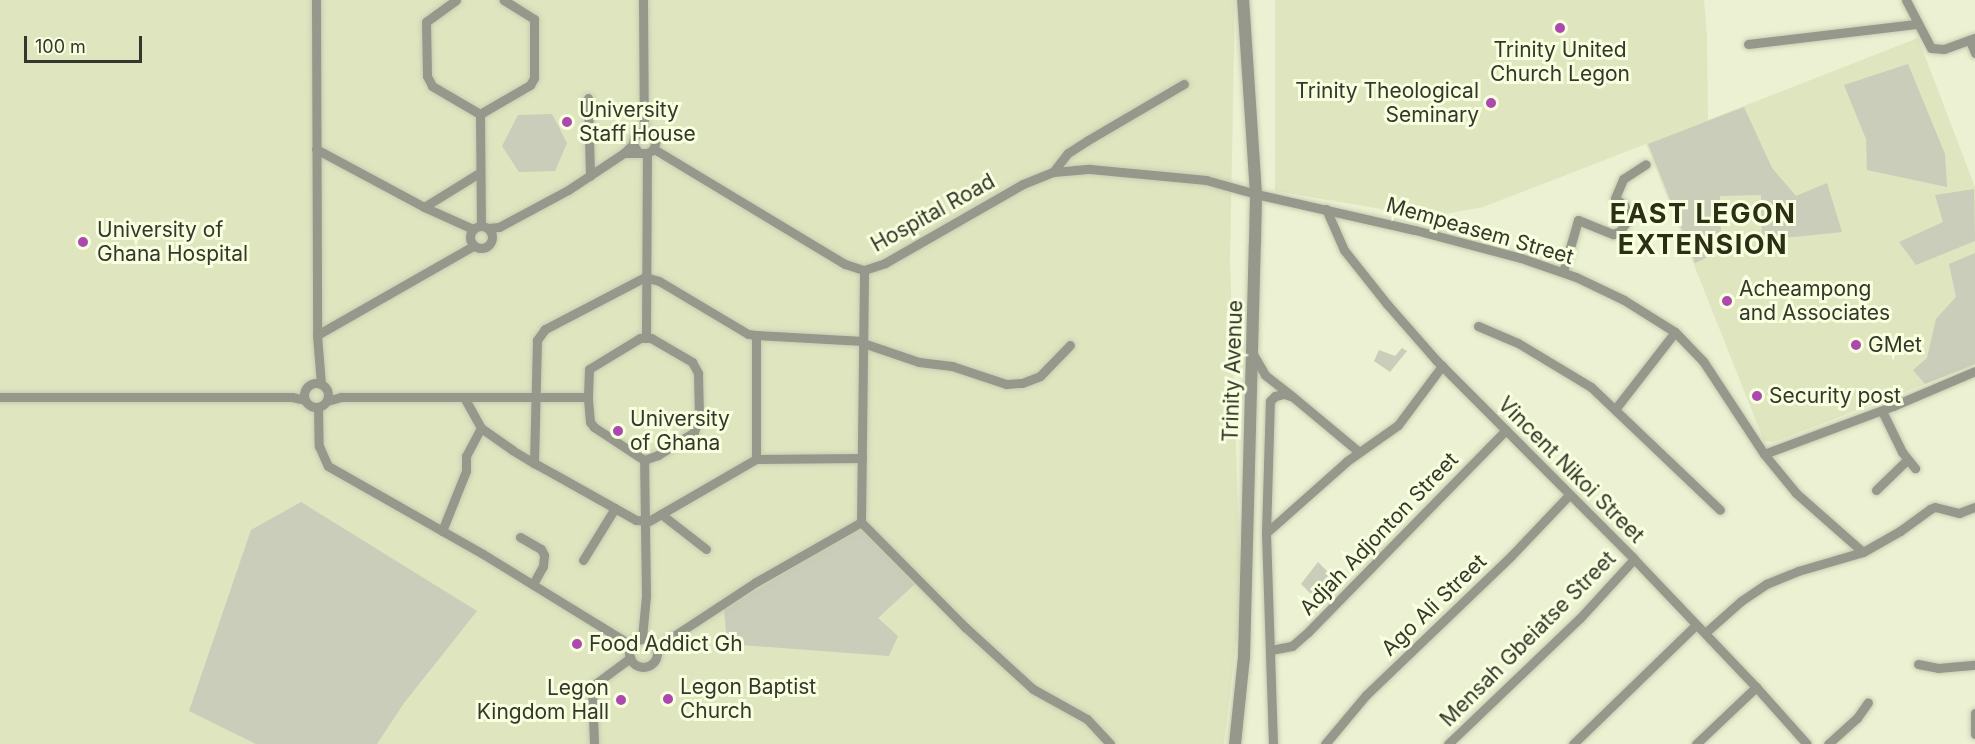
<!DOCTYPE html>
<style>
body{margin:0}
#map{position:relative;width:1975px;height:744px;overflow:hidden;background:#ebf1d2;font-family:Inter,sans-serif}
div>[style]{position:absolute}
.built>*{inset:0;background:#dee5bf}
.green>*{inset:0;background:#c9cdb9}
.roads{filter:drop-shadow(0 0 2px #c6ccb1) drop-shadow(0 0 2px #c6ccb1)}
.minor>*{height:9px;margin:-4.5px;padding:0 4.5px;transform-origin:4.5px;border-radius:4.5px;background:#95988b}
.minor>.ring{margin:-4.5px;padding:0;box-sizing:content-box;background:none;border:9px solid #95988b;border-radius:50%}
.tertiary>*{height:12px;margin:-6px;padding:0 6px;transform-origin:6px;border-radius:6px;background:#95988b}
.dots>*{width:16px;height:16px;translate:-50% -50%;box-sizing:border-box;border:3px solid #f8ffdf;border-radius:50%}
span{translate:-50% -50%;white-space:nowrap;text-align:center;line-height:1.15;-webkit-text-stroke:6px #f8ffdf;paint-order:stroke}
.poi-label{font-size:21px;color:#34372b}
.right{translate:-100% -50%;text-align:right}
.left{translate:0 -50%;text-align:left}
.street-label{font-size:21px;color:#34372b}
.district-label{font-size:27px;color:#2b2f16;font-weight:700;letter-spacing:1.5px}
.scale{position:absolute;left:24px;top:36px;width:118px;height:27px;box-sizing:border-box;border:3px solid #34372b;border-top:0;padding-left:8px;font-size:18px;line-height:21px;white-space:nowrap;color:#34372b;-webkit-text-stroke:4px #f8ffdf;paint-order:stroke}
</style>
<div id="map">
<div class="built">
<div style="clip-path:polygon(0 0,1235px 0,1230px 260px,1241px 603px,1224px 744px,0 744px)"></div>
<div style="clip-path:polygon(1275px 0,1704px 0,1707px 37px,1708px 120px,1918px 38px,1975px 187px,1975px 365px,1774px 442px,1764px 441px,1646px 144px,1483px 207px,1429px 217px,1275px 191px)"></div>
</div>
<div class="green">
<div style="clip-path:polygon(1908px 64px,1945px 154px,1947px 187px,1867px 170px,1866px 139px,1844px 85px)"></div>
<div style="clip-path:polygon(1744px 107px,1772px 168px,1796px 196px,1827px 183px,1842px 232px,1762px 240px,1761px 195px,1720px 196px,1721px 233px,1728px 248px,1695px 263px,1648px 144px)"></div>
<div style="clip-path:polygon(552px 114px,567px 143px,555px 171px,519px 172px,502px 146px,518px 115px)"></div>
<div style="clip-path:polygon(1974px 189px,1975px 241px,1916px 265px,1899px 242px,1943px 222px,1935px 195px)"></div>
<div style="clip-path:polygon(1975px 253px,1975px 364px,1925px 384px,1913px 370px,1927px 358px,1936px 319px,1956px 297px,1949px 264px)"></div>
<div style="clip-path:polygon(1402px 348px,1407px 351px,1390px 372px,1374px 361px,1379px 350px,1395px 356px)"></div>
<div style="clip-path:polygon(301px 502px,477px 611px,404px 703px,377px 744px,256px 744px,189px 711px,251px 530px)"></div>
<div style="clip-path:polygon(860px 527px,915px 584px,878px 618px,898px 636px,889px 656px,727px 644px,724px 609px)"></div>
<div style="clip-path:polygon(1318px 562px,1337px 581px,1317px 600px,1301px 584px)"></div>
</div>
<div class="roads">
<div class="minor">
<div style="left:316px;top:0;width:335px;rotate:89.8deg"></div>
<div style="left:456px;top:0;width:37px;rotate:144deg"></div>
<div style="left:426px;top:22px;width:54px;rotate:88.9deg"></div>
<div style="left:427px;top:76px;width:11px;rotate:63deg"></div>
<div style="left:432px;top:86px;width:56px;rotate:30.3deg"></div>
<div style="left:480px;top:114px;width:112px;rotate:89.5deg"></div>
<div style="left:643px;top:0;width:130px;rotate:89.6deg"></div>
<div style="left:1906px;top:0;width:54px;rotate:62.5deg"></div>
<div style="left:1931px;top:48px;width:13px;rotate:4deg"></div>
<div style="left:1944px;top:49px;width:33px;rotate:-20deg"></div>
<div style="left:1970px;top:41px;width:13px;rotate:67deg"></div>
<div style="left:1748px;top:44px;width:169px;rotate:-6.8deg"></div>
<div style="left:588px;top:98px;width:78px;rotate:88.5deg"></div>
<div style="left:480px;top:114px;width:58px;rotate:-30.1deg"></div>
<div style="left:530px;top:85px;width:8px;rotate:-60deg"></div>
<div style="left:534px;top:78px;width:59px;rotate:-90deg"></div>
<div style="left:534px;top:19px;width:36px;rotate:-148deg"></div>
<div style="left:316px;top:149px;width:123px;rotate:28.2deg"></div>
<div style="left:424px;top:207px;width:54px;rotate:24.2deg"></div>
<div style="left:654px;top:149px;width:223px;rotate:31.1deg"></div>
<div style="left:845px;top:264px;width:20px;rotate:18deg"></div>
<div style="left:864px;top:270px;width:22px;rotate:-18deg"></div>
<div style="left:885px;top:263px;width:159px;rotate:-29.8deg"></div>
<div style="left:1023px;top:184px;width:32px;rotate:-22deg"></div>
<div style="left:1053px;top:172px;width:37px;rotate:-5deg"></div>
<div style="left:1090px;top:169px;width:117px;rotate:5.4deg"></div>
<div style="left:1206px;top:180px;width:52px;rotate:15.6deg"></div>
<div style="left:1256px;top:194px;width:163px;rotate:12.8deg"></div>
<div style="left:1415px;top:230px;width:110px;rotate:14.8deg"></div>
<div style="left:1521px;top:258px;width:58px;rotate:19.1deg"></div>
<div style="left:1576px;top:277px;width:53px;rotate:25.6deg"></div>
<div style="left:1624px;top:300px;width:60px;rotate:32.1deg"></div>
<div style="left:1675px;top:332px;width:40px;rotate:46deg"></div>
<div style="left:1703px;top:361px;width:111px;rotate:56.7deg"></div>
<div style="left:1764px;top:454px;width:50px;rotate:50.6deg"></div>
<div style="left:1796px;top:493px;width:89px;rotate:41.4deg"></div>
<div style="left:624px;top:153px;width:23px"></div>
<div style="left:647px;top:153px;width:7px;rotate:-27deg"></div>
<div style="left:653px;top:150px;width:10px;rotate:-73deg"></div>
<div style="left:656px;top:140px;width:8px;rotate:-120deg"></div>
<div style="left:652px;top:133px;width:9px;rotate:-159deg"></div>
<div style="left:644px;top:130px;width:12px;rotate:145deg"></div>
<div style="left:634px;top:137px;width:7px;rotate:98deg"></div>
<div style="left:633px;top:144px;width:9px;rotate:58deg"></div>
<div style="left:1053px;top:172px;width:24px;rotate:-52deg"></div>
<div style="left:1068px;top:153px;width:24px;rotate:-33deg"></div>
<div style="left:1088px;top:140px;width:111px;rotate:-30.3deg"></div>
<div style="left:424px;top:207px;width:65px;rotate:-31.7deg"></div>
<div style="left:1326px;top:209px;width:45px;rotate:66.3deg"></div>
<div style="left:1344px;top:250px;width:69px;rotate:51.5deg"></div>
<div style="left:1387px;top:304px;width:74px;rotate:48.8deg"></div>
<div style="left:1436px;top:360px;width:281px;rotate:45.1deg"></div>
<div style="left:1634px;top:559px;width:177px;rotate:46.4deg"></div>
<div style="left:1756px;top:687px;width:76px;rotate:48.2deg"></div>
<div class="ring" style="left:470px;top:226px;width:13px;height:13px"></div>
<div style="left:488px;top:228px;width:11px;rotate:-5deg"></div>
<div style="left:499px;top:227px;width:78px;rotate:-28.2deg"></div>
<div style="left:568px;top:190px;width:67px;rotate:-33.5deg"></div>
<div style="left:624px;top:153px;width:13px;rotate:-45deg"></div>
<div style="left:1563px;top:272px;width:54px;rotate:-73.9deg"></div>
<div style="left:1578px;top:220px;width:38px;rotate:22deg"></div>
<div style="left:1613px;top:234px;width:8px;rotate:-23deg"></div>
<div style="left:1620px;top:231px;width:12px;rotate:-55deg"></div>
<div style="left:1627px;top:221px;width:9px;rotate:-90deg"></div>
<div style="left:1627px;top:212px;width:8px;rotate:-113deg"></div>
<div style="left:1624px;top:205px;width:11px;rotate:-142deg"></div>
<div style="left:1615px;top:198px;width:21px;rotate:-67deg"></div>
<div style="left:1623px;top:179px;width:27px;rotate:-33deg"></div>
<div style="left:1478px;top:326px;width:43px;rotate:23deg"></div>
<div style="left:1518px;top:343px;width:85px;rotate:31.1deg"></div>
<div style="left:1591px;top:387px;width:178px;rotate:43.6deg"></div>
<div style="left:756px;top:335px;width:107px;rotate:3.2deg"></div>
<div style="left:646px;top:337px;width:184px;rotate:-89.7deg"></div>
<div style="left:640px;top:338px;width:11px"></div>
<div style="left:651px;top:338px;width:48px;rotate:30.3deg"></div>
<div style="left:692px;top:362px;width:13px;rotate:61deg"></div>
<div style="left:698px;top:373px;width:45px;rotate:88.7deg"></div>
<div style="left:699px;top:418px;width:15px;rotate:110deg"></div>
<div style="left:694px;top:432px;width:43px;rotate:147.4deg"></div>
<div style="left:658px;top:455px;width:15px;rotate:160deg"></div>
<div style="left:644px;top:460px;width:60px;rotate:-146.6deg"></div>
<div style="left:594px;top:427px;width:6px;rotate:-129deg"></div>
<div style="left:590px;top:422px;width:25px;rotate:-95deg"></div>
<div style="left:588px;top:397px;width:28px;rotate:-88deg"></div>
<div style="left:589px;top:369px;width:60px;rotate:-31.3deg"></div>
<div style="left:863px;top:343px;width:59px;rotate:18.7deg"></div>
<div style="left:919px;top:362px;width:33px;rotate:7deg"></div>
<div style="left:952px;top:366px;width:57px;rotate:18.4deg"></div>
<div style="left:1006px;top:384px;width:16px;rotate:-4deg"></div>
<div style="left:1022px;top:383px;width:19px;rotate:-21deg"></div>
<div style="left:1040px;top:376px;width:43px;rotate:-45.9deg"></div>
<div style="left:1253px;top:354px;width:24px;rotate:60deg"></div>
<div style="left:1265px;top:375px;width:33px;rotate:38deg"></div>
<div class="ring" style="left:304px;top:383px;width:15px;height:15px"></div>
<div style="left:321px;top:384px;width:49px;rotate:-94.7deg"></div>
<div style="left:317px;top:335px;width:180px;rotate:-29.7deg"></div>
<div style="left:0;top:397px;width:292px"></div>
<div style="left:292px;top:397px;width:13px;rotate:13deg"></div>
<div style="left:465px;top:399px;width:33px;rotate:61deg"></div>
<div style="left:481px;top:428px;width:38px;rotate:35deg"></div>
<div style="left:512px;top:450px;width:26px;rotate:31deg"></div>
<div style="left:534px;top:463px;width:23px;rotate:29deg"></div>
<div style="left:554px;top:474px;width:94px;rotate:29.3deg"></div>
<div style="left:636px;top:520px;width:13px;rotate:4deg"></div>
<div style="left:649px;top:521px;width:124px;rotate:-30.1deg"></div>
<div style="left:756px;top:459px;width:124px;rotate:-90deg"></div>
<div style="left:756px;top:335px;width:8px;rotate:-173deg"></div>
<div style="left:748px;top:334px;width:104px;rotate:-149.2deg"></div>
<div style="left:659px;top:281px;width:15px;rotate:-164deg"></div>
<div style="left:645px;top:277px;width:113px;rotate:152.5deg"></div>
<div style="left:545px;top:329px;width:14px;rotate:126deg"></div>
<div style="left:537px;top:340px;width:123px;rotate:91.4deg"></div>
<div style="left:327px;top:401px;width:15px;rotate:-16deg"></div>
<div style="left:341px;top:397px;width:247px"></div>
<div style="left:318px;top:407px;width:39px;rotate:89deg"></div>
<div style="left:319px;top:446px;width:22px;rotate:66deg"></div>
<div style="left:328px;top:466px;width:178px;rotate:29.6deg"></div>
<div style="left:483px;top:554px;width:174px;rotate:31.6deg"></div>
<div style="left:1616px;top:408px;width:96px;rotate:-52.2deg"></div>
<div style="left:1882px;top:411px;width:46px;rotate:64deg"></div>
<div style="left:1902px;top:452px;width:21px;rotate:51deg"></div>
<div style="left:1764px;top:454px;width:138px;rotate:-20.4deg"></div>
<div style="left:1893px;top:406px;width:89px;rotate:-23.1deg"></div>
<div style="left:756px;top:459px;width:106px;rotate:-0.5deg"></div>
<div style="left:1876px;top:490px;width:43px;rotate:-44.1deg"></div>
<div style="left:661px;top:514px;width:57px;rotate:37.9deg"></div>
<div style="left:861px;top:522px;width:148px;rotate:45.3deg"></div>
<div style="left:965px;top:627px;width:92px;rotate:42.4deg"></div>
<div style="left:1033px;top:689px;width:62px;rotate:29.1deg"></div>
<div style="left:1087px;top:719px;width:34px;rotate:47deg"></div>
<div style="left:861px;top:522px;width:252px;rotate:-89.3deg"></div>
<div style="left:442px;top:531px;width:65px;rotate:-68.2deg"></div>
<div style="left:466px;top:471px;width:15px;rotate:-90deg"></div>
<div style="left:466px;top:456px;width:32px;rotate:-62deg"></div>
<div style="left:1266px;top:533px;width:108px;rotate:-41.6deg"></div>
<div style="left:1347px;top:461px;width:62px;rotate:-35.2deg"></div>
<div style="left:1398px;top:425px;width:74px;rotate:-53.3deg"></div>
<div style="left:520px;top:537px;width:24px;rotate:30deg"></div>
<div style="left:541px;top:549px;width:7px;rotate:63deg"></div>
<div style="left:544px;top:555px;width:11px;rotate:95deg"></div>
<div style="left:543px;top:566px;width:21px;rotate:119deg"></div>
<div style="left:583px;top:560px;width:61px;rotate:-58.4deg"></div>
<div style="left:1705px;top:633px;width:48px;rotate:-41.6deg"></div>
<div style="left:1741px;top:601px;width:30px;rotate:-34deg"></div>
<div style="left:1766px;top:584px;width:35px;rotate:-22deg"></div>
<div style="left:1798px;top:571px;width:68px;rotate:-16.3deg"></div>
<div style="left:1863px;top:552px;width:43px;rotate:-29.6deg"></div>
<div style="left:1900px;top:531px;width:37px;rotate:-36deg"></div>
<div style="left:1930px;top:509px;width:5px;rotate:-22deg"></div>
<div style="left:1935px;top:507px;width:25px;rotate:14deg"></div>
<div style="left:1959px;top:513px;width:17px;rotate:-21deg"></div>
<div style="left:642px;top:638px;width:42px;rotate:-84.6deg"></div>
<div style="left:646px;top:596px;width:136px;rotate:-90.8deg"></div>
<div class="ring" style="left:629px;top:639px;width:19px;height:19px"></div>
<div style="left:657px;top:647px;width:118px;rotate:-33.3deg"></div>
<div style="left:756px;top:582px;width:121px;rotate:-29.7deg"></div>
<div style="left:1271px;top:650px;width:21px;rotate:-11deg"></div>
<div style="left:1292px;top:646px;width:21px;rotate:-41deg"></div>
<div style="left:1308px;top:632px;width:283px;rotate:-45.6deg"></div>
<div style="left:1918px;top:664px;width:20px;rotate:11deg"></div>
<div style="left:1938px;top:668px;width:37px;rotate:-5deg"></div>
<div style="left:1975px;top:713px;width:21px;rotate:90deg"></div>
<div style="left:594px;top:744px;width:55px;rotate:-92.1deg"></div>
<div style="left:592px;top:689px;width:6px;rotate:-59deg"></div>
<div style="left:595px;top:684px;width:44px;rotate:-36.6deg"></div>
<div style="left:1273px;top:744px;width:211px;rotate:-91.9deg"></div>
<div style="left:1266px;top:533px;width:132px;rotate:-88.3deg"></div>
<div style="left:1270px;top:401px;width:7px;rotate:-45deg"></div>
<div style="left:1275px;top:396px;width:9px;rotate:-13deg"></div>
<div style="left:1284px;top:394px;width:9px;rotate:18deg"></div>
<div style="left:1293px;top:397px;width:86px;rotate:39.8deg"></div>
<div style="left:1325px;top:744px;width:64px;rotate:-50.1deg"></div>
<div style="left:1366px;top:695px;width:201px;rotate:-43.8deg"></div>
<div style="left:1511px;top:556px;width:84px;rotate:-46.4deg"></div>
<div style="left:1448px;top:744px;width:182px;rotate:-43.7deg"></div>
<div style="left:1580px;top:618px;width:80px;rotate:-47.5deg"></div>
<div style="left:1573px;top:744px;width:171px;rotate:-44.1deg"></div>
<div style="left:1696px;top:744px;width:83px;rotate:-43.5deg"></div>
<div style="left:1828px;top:744px;width:39px;rotate:-42deg"></div>
<div style="left:1857px;top:718px;width:19px;rotate:-55deg"></div>
</div>
<div class="tertiary">
<div style="left:1235px;top:744px;width:87px;rotate:-84.1deg"></div>
<div style="left:1244px;top:657px;width:414px;rotate:-88.5deg"></div>
<div style="left:1255px;top:243px;width:49px;rotate:-88.8deg"></div>
<div style="left:1256px;top:194px;width:194px;rotate:-93.8deg"></div>
</div>
</div>
<div class="dots">
<div style="left:1560px;top:28px;background:#ac48ae"></div>
<div style="left:1491px;top:103px;background:#ac48ae"></div>
<div style="left:567px;top:122px;background:#ac48ae"></div>
<div style="left:83px;top:242px;background:#ac48ae"></div>
<div style="left:1727px;top:301px;background:#ac48ae"></div>
<div style="left:1856px;top:345px;background:#ac48ae"></div>
<div style="left:1757px;top:396px;background:#ac48ae"></div>
<div style="left:618px;top:431px;background:#ac48ae"></div>
<div style="left:577px;top:644px;background:#ac48ae"></div>
<div style="left:668px;top:699px;background:#ac48ae"></div>
<div style="left:621px;top:700px;background:#ac48ae"></div>
</div>
<div class="poi-label">
<span style="left:1560px;top:62px">Trinity United<br>Church Legon</span>
<span class="right" style="left:1479px;top:103px">Trinity Theological<br>Seminary</span>
<span class="left" style="left:579px;top:122px">University<br>Staff House</span>
<span class="left" style="left:97px;top:242px">University of<br>Ghana Hospital</span>
<span class="left" style="left:1739px;top:301px">Acheampong<br>and Associates</span>
<span class="left" style="left:1868px;top:345px">GMet</span>
<span class="left" style="left:1769px;top:396px">Security post</span>
<span class="left" style="left:630px;top:431px">University<br>of Ghana</span>
<span class="left" style="left:589px;top:644px">Food Addict Gh</span>
<span class="left" style="left:680px;top:699px">Legon Baptist<br>Church</span>
<span class="right" style="left:609px;top:700px">Legon<br>Kingdom Hall</span>
</div>
<div class="street-label">
<span style="left:933px;top:213px;rotate:-29deg">Hospital Road</span>
<span style="left:1480px;top:231px;rotate:16deg">Mempeasem Street</span>
<span style="left:1233px;top:371px;rotate:-88deg">Trinity Avenue</span>
<span style="left:1571px;top:470px;rotate:45deg">Vincent Nikoi Street</span>
<span style="left:1379px;top:534px;rotate:-46deg">Adjah Adjonton Street</span>
<span style="left:1434px;top:605px;rotate:-44deg">Ago Ali Street</span>
<span style="left:1528px;top:639px;rotate:-45deg">Mensah Gbeiatse Street</span>
</div>
<div class="district-label">
<span style="left:1703px;top:229px">EAST LEGON<br>EXTENSION</span>
</div>
<div class="scale">100 m</div>
</div>
